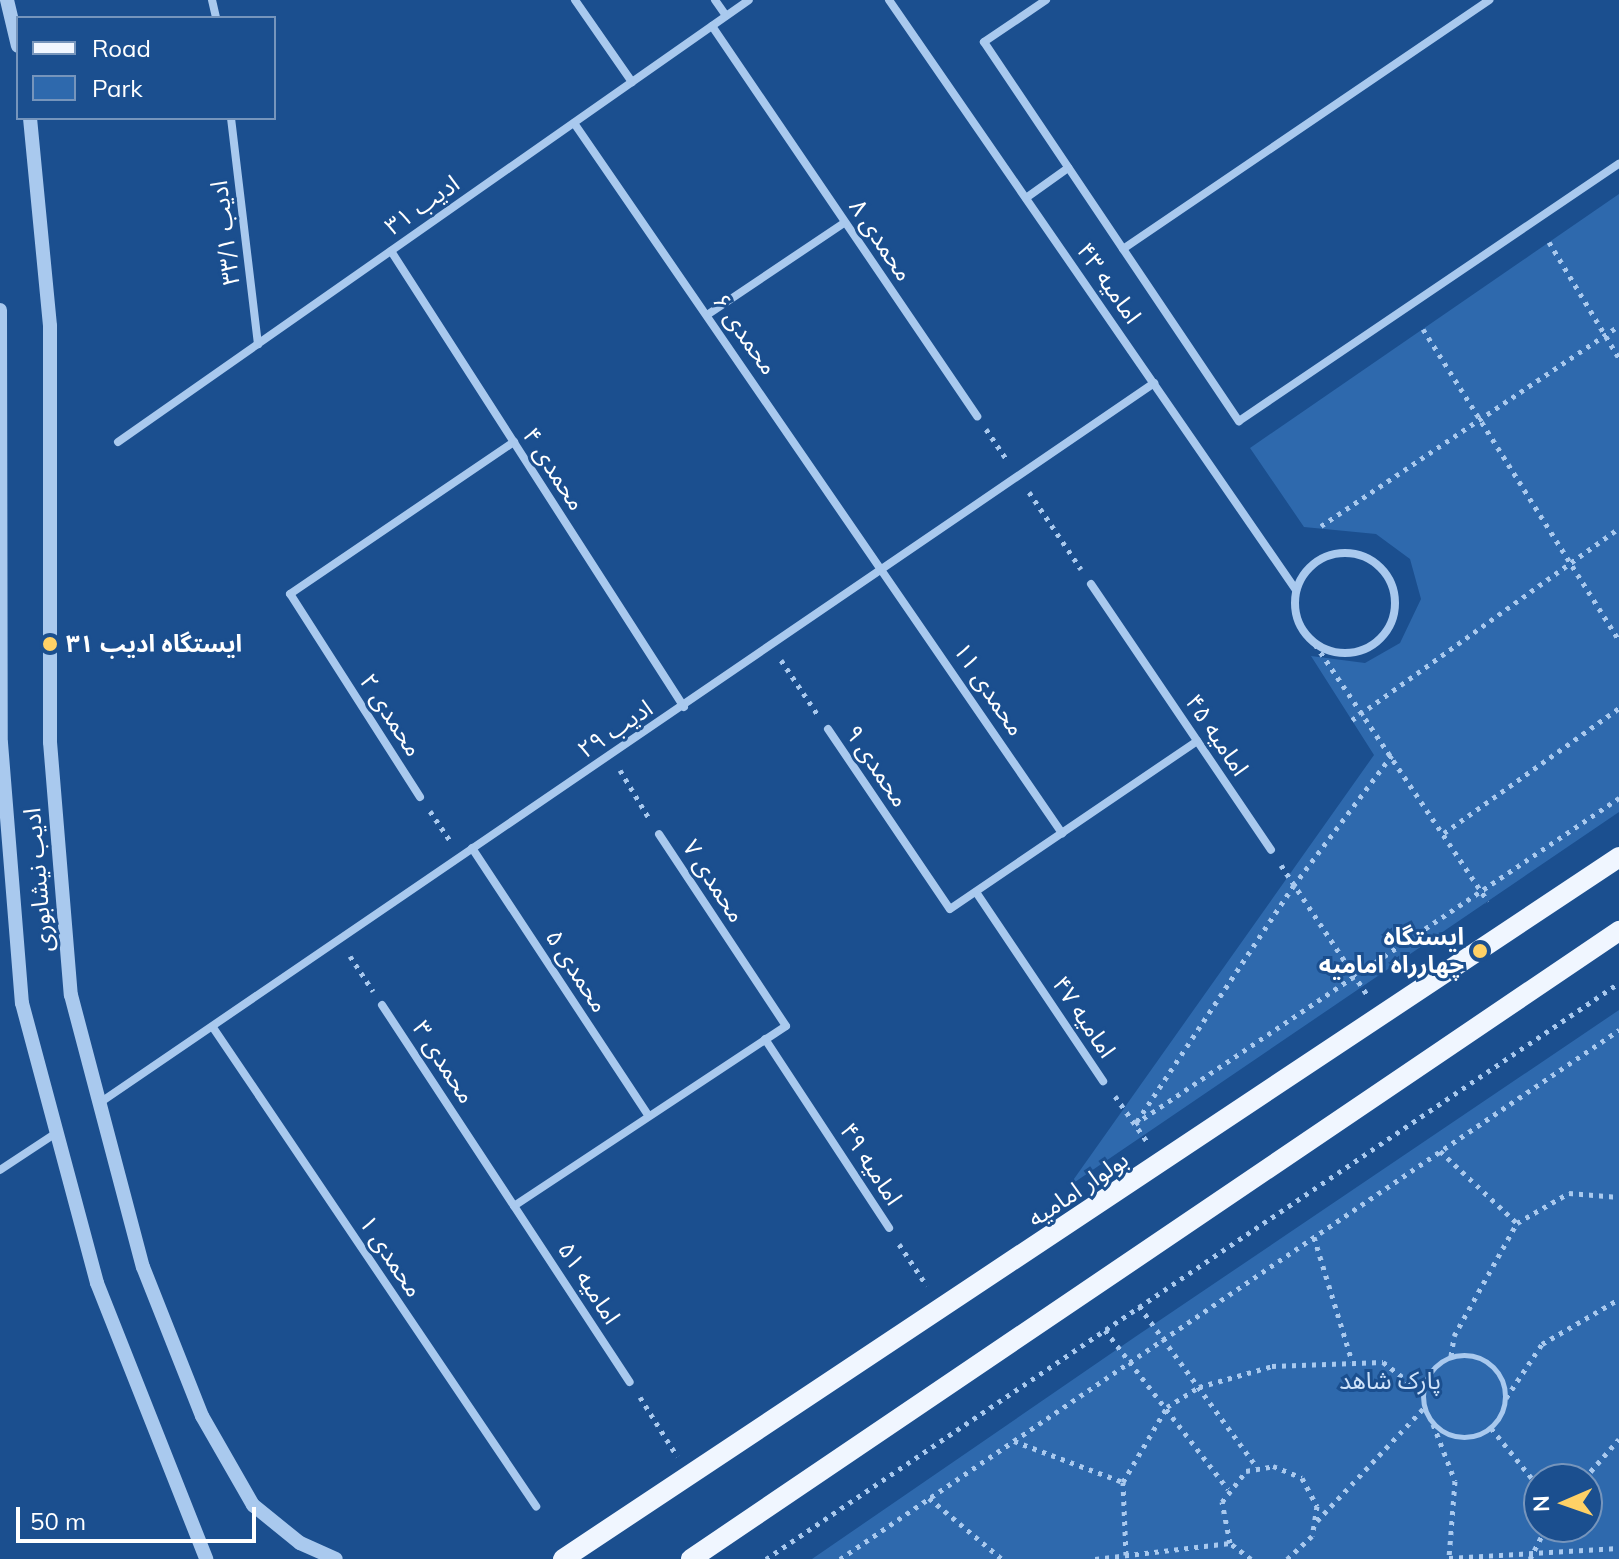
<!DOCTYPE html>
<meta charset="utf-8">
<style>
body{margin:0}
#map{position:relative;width:1619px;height:1559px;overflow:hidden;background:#1b4f8f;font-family:Mulish,"Noto Sans Arabic",sans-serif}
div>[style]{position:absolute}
.green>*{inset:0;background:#2e69ad}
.path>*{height:5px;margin-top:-2.5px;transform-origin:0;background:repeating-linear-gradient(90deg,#a9c9ee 0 4px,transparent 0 10px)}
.path>.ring{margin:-2.5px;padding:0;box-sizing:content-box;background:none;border:5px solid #a9c9ee;border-radius:50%}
.minor>*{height:8px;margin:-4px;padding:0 4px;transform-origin:4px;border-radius:4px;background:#a9c9ee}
.minor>.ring{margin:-4px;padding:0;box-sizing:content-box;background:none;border:8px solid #a9c9ee;border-radius:50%}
.tertiary>*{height:14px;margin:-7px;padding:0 7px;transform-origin:7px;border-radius:7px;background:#a9c9ee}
.primary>*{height:20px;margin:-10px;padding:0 10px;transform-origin:10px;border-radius:10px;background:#f0f6ff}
.dots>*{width:22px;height:22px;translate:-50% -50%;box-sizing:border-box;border:4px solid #1b4f8f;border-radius:50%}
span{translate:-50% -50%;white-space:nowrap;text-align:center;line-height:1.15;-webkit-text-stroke:6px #1b4f8f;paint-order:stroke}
.street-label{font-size:24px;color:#fff}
.poi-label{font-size:24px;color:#fff;font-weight:700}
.left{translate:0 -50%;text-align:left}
.right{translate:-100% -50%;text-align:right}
.park-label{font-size:24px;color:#cfe3fa}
.legend{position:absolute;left:16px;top:16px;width:260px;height:104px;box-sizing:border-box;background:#1b4f8f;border:2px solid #7695bc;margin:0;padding:10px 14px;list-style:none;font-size:24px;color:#fff}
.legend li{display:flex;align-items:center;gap:16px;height:40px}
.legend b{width:40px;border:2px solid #7695bc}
.north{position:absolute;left:1523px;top:1463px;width:80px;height:80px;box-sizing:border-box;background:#1b4f8f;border:2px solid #7695bc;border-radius:50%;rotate:268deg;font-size:22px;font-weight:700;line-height:32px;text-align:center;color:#fff}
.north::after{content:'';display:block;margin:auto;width:28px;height:36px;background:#ffd166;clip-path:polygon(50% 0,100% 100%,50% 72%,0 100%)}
.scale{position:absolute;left:16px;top:1507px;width:240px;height:36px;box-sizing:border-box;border:4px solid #fff;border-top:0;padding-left:10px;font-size:24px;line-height:28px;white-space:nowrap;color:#fff;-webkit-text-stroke:6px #1b4f8f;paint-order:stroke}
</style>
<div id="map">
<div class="green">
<div style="clip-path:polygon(1619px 194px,1619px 812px,1069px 1186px,1374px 755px,1311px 656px,1365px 663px,1400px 643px,1421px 599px,1410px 559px,1376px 534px,1304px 527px,1250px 448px)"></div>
<div style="clip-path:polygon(evenodd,1619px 1010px,1619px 1559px,812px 1559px,1135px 1337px,1619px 1010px,1539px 1479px,1587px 1479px,1587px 1527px,1539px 1527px,1539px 1479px)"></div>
</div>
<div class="path">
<div style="left:1549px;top:242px;width:135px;rotate:58.9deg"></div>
<div style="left:1423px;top:329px;width:368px;rotate:57.8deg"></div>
<div style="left:986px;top:429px;width:37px;rotate:56deg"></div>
<div style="left:1029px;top:492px;width:93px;rotate:56deg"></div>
<div style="left:1321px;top:526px;width:359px;rotate:-33.9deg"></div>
<div style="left:1315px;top:644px;width:310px;rotate:56.1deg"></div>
<div style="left:781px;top:660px;width:66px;rotate:56.1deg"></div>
<div style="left:1352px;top:720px;width:329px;rotate:-35.7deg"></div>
<div style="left:1392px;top:755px;width:163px;rotate:127deg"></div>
<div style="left:1294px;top:885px;width:287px;rotate:123.6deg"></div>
<div style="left:1135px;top:1124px;width:584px;rotate:-33.96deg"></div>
<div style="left:620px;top:770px;width:58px;rotate:59deg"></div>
<div style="left:430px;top:811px;width:37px;rotate:56deg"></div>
<div style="left:1444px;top:833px;width:215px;rotate:-35.5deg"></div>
<div style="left:1281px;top:865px;width:157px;rotate:56.4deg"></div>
<div style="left:350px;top:956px;width:42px;rotate:56.7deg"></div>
<div style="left:1115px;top:1096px;width:57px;rotate:54.9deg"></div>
<div style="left:1440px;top:1151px;width:105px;rotate:43.1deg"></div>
<div style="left:1314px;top:1237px;width:130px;rotate:73deg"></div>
<div style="left:899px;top:1244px;width:50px;rotate:56.3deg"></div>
<div style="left:1139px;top:1306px;width:200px;rotate:53.8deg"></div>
<div style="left:1105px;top:1330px;width:201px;rotate:52.3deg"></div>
<div class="ring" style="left:1423px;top:1355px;width:77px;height:77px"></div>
<div style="left:1451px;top:1356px;width:20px;rotate:-81deg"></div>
<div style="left:1454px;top:1336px;width:129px;rotate:-60.9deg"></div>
<div style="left:1517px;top:1223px;width:60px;rotate:-30deg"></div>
<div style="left:1569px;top:1193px;width:50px;rotate:4.6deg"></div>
<div style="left:640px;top:1397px;width:70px;rotate:57.9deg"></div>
<div style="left:1506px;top:1398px;width:65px;rotate:-56.3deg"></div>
<div style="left:1542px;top:1344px;width:89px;rotate:-30.3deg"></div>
<div style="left:1433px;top:1424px;width:61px;rotate:68.9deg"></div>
<div style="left:1455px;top:1481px;width:77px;rotate:94.5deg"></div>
<div style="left:1491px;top:1428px;width:76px;rotate:50.9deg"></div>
<div style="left:1014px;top:1441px;width:116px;rotate:20.6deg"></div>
<div style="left:1584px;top:1479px;width:53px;rotate:-48.8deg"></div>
<div style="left:929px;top:1498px;width:95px;rotate:39.9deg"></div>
<div style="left:1317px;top:1521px;width:156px;rotate:-46.6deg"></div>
<div style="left:1126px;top:1555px;width:73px;rotate:-92.4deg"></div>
<div style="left:1123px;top:1482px;width:87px;rotate:-59.6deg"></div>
<div style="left:1167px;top:1407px;width:38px;rotate:-32deg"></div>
<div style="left:1199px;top:1387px;width:76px;rotate:-16deg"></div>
<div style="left:1272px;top:1366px;width:111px;rotate:-2.1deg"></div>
<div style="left:1383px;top:1362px;width:49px;rotate:37.6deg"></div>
<div style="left:1449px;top:1558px;width:170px;rotate:-3.4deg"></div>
<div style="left:766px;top:1559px;width:1029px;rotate:-34.03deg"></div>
<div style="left:840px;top:1559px;width:942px;rotate:-34.18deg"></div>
<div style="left:1095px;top:1559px;width:136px;rotate:-6.8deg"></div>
<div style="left:1251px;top:1559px;width:26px;rotate:-143deg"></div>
<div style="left:1230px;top:1543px;width:42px;rotate:-101deg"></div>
<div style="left:1222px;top:1502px;width:39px;rotate:-52deg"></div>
<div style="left:1246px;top:1471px;width:27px;rotate:-10deg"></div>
<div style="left:1273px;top:1466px;width:31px;rotate:22deg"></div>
<div style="left:1302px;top:1478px;width:32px;rotate:62deg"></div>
<div style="left:1317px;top:1506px;width:30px;rotate:99deg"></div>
<div style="left:1312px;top:1536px;width:34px;rotate:137deg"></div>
<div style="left:1530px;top:1559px;width:36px;rotate:-63deg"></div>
</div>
<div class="minor">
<div style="left:212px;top:0;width:18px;rotate:77deg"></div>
<div style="left:575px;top:0;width:100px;rotate:55.2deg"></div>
<div style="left:715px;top:0;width:19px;rotate:55deg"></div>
<div style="left:889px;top:0;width:717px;rotate:55.4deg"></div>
<div style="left:1046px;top:0;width:75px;rotate:145.9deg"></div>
<div style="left:984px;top:42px;width:457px;rotate:56.1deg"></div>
<div style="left:1239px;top:421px;width:459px;rotate:-34.1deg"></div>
<div style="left:712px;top:26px;width:472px;rotate:55.8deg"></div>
<div style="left:231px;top:118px;width:228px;rotate:83.2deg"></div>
<div style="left:574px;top:123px;width:862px;rotate:55.5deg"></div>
<div style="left:1026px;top:198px;width:52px;rotate:-35.5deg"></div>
<div style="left:1123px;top:249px;width:443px;rotate:-34.2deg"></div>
<div style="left:391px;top:251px;width:542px;rotate:57.28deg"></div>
<div style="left:707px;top:315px;width:165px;rotate:-33.9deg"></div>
<div style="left:118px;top:442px;width:770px;rotate:-35.01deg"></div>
<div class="ring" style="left:1295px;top:553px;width:92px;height:92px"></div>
<div style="left:1091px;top:584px;width:321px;rotate:55.9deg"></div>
<div style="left:828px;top:729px;width:217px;rotate:55.9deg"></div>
<div style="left:950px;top:909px;width:299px;rotate:-34.2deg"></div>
<div style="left:420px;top:797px;width:241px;rotate:-122.6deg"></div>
<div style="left:290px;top:594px;width:271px;rotate:-34.2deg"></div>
<div style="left:472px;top:848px;width:321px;rotate:56.6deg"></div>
<div style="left:976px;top:892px;width:228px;rotate:56.1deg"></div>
<div style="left:382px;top:1005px;width:451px;rotate:56.7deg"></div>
<div style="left:214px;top:1029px;width:576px;rotate:55.98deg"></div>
<div style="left:765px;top:1039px;width:226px;rotate:56.7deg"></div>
<div style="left:98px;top:1104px;width:1279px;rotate:-34.32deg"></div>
<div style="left:0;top:1170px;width:64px;rotate:-33.4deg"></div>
<div style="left:514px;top:1206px;width:326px;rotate:-33.5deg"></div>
<div style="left:786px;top:1026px;width:230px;rotate:-123.5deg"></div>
</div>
<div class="tertiary">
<div style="left:7px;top:0;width:47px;rotate:76.6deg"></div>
<div style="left:30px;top:118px;width:209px;rotate:84.5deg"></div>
<div style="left:50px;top:326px;width:416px;rotate:90deg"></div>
<div style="left:50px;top:742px;width:254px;rotate:85.3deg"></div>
<div style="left:71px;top:995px;width:281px;rotate:75.2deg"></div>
<div style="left:143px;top:1267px;width:160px;rotate:68.4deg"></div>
<div style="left:202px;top:1416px;width:103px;rotate:60.2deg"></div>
<div style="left:253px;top:1505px;width:60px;rotate:39deg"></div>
<div style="left:300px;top:1543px;width:39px;rotate:24deg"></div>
<div style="left:0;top:310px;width:433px;rotate:89.9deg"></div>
<div style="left:1px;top:743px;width:261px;rotate:85.4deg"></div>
<div style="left:22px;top:1003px;width:290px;rotate:75deg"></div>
<div style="left:97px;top:1283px;width:297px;rotate:68.4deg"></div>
</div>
<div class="primary">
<div style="left:563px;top:1559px;width:1268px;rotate:-33.61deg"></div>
<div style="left:691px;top:1559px;width:1121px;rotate:-34.09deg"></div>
</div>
<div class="dots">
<div style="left:50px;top:644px;background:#ffd166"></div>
<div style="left:1480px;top:951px;background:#ffd166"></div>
</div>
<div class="street-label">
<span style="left:422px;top:205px;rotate:-35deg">ادیب ۳۱</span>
<span style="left:225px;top:233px;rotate:-97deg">ادیب ۳۳/۱</span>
<span style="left:881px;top:240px;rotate:56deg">محمدی ۸</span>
<span style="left:1109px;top:283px;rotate:55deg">امامیه ۴۳</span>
<span style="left:745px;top:334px;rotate:55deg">محمدی ۶</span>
<span style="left:554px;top:469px;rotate:57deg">محمدی ۴</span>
<span style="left:989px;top:689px;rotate:56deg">محمدی ۱۱</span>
<span style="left:391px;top:715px;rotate:57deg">محمدی ۲</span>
<span style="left:615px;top:729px;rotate:-34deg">ادیب ۲۹</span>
<span style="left:1217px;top:735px;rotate:56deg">امامیه ۴۵</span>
<span style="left:877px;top:766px;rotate:56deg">محمدی ۹</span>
<span style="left:38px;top:880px;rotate:-95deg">ادیب نیشابوری</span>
<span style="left:714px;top:881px;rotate:57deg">محمدی ۷</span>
<span style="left:577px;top:971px;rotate:57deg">محمدی ۵</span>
<span style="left:1084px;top:1017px;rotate:56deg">امامیه ۴۷</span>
<span style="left:444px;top:1062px;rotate:57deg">محمدی ۳</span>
<span style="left:871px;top:1164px;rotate:57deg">امامیه ۴۹</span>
<span style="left:1078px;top:1189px;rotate:-34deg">بولوار امامیه</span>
<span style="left:391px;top:1256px;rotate:56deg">محمدی ۱</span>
<span style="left:589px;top:1283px;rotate:57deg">امامیه ۵۱</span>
</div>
<div class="poi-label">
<span class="left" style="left:66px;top:644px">ایستگاه ادیب ۳۱</span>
<span class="right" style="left:1464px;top:951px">ایستگاه<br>چهارراه امامیه</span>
</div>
<div class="park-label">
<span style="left:1390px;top:1381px">پارک شاهد</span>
</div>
<ul class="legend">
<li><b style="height:10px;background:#f0f6ff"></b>Road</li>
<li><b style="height:22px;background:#2e69ad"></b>Park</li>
</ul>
<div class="north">N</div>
<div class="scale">50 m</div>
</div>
